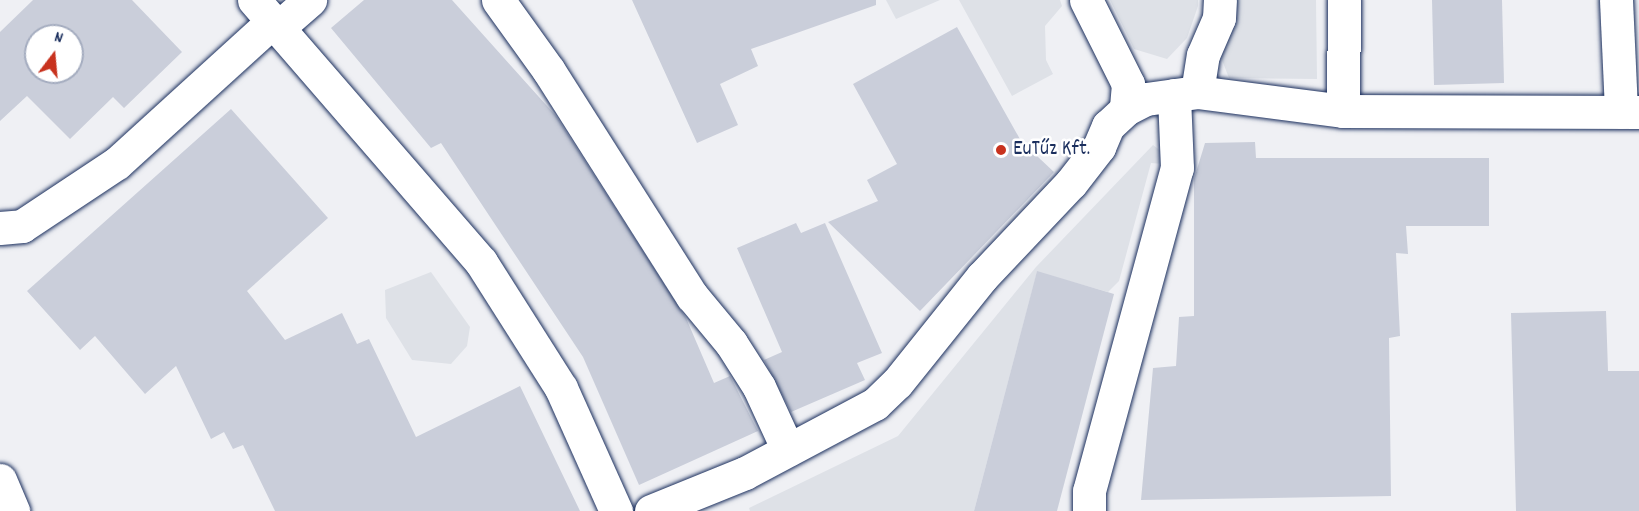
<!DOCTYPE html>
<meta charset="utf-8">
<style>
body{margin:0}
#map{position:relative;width:1639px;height:511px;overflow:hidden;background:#fff;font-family:Dekko,sans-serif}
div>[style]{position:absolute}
.built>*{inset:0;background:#eff0f4}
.green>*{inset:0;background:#dee1e7}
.building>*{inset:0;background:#caceda}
.roads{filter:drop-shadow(0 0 2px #1b2f5e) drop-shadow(0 0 2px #1b2f5e)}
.minor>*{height:33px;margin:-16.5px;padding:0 16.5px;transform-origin:16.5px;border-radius:16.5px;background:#fff}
.dots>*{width:16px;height:16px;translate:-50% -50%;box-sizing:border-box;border:3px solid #fff;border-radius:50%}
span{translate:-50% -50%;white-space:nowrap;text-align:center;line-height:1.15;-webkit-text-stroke:5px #fff;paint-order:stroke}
.poi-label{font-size:21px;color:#1b2f5e}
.left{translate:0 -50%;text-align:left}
.north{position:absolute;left:24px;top:24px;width:60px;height:60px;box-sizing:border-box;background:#fff;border:2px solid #a4acbf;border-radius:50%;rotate:16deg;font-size:16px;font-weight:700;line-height:24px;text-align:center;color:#1b2f5e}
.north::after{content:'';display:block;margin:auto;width:21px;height:27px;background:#c8321e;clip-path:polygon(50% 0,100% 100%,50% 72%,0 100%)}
</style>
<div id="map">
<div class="built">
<div style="clip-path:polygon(evenodd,0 0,1639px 0,1639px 511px,0 511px,0 0,36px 36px,72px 36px,72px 72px,36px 72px,36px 36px)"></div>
</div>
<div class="green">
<div style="clip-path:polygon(886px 0,940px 0,896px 19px)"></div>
<div style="clip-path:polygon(959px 0,1060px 0,1062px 6px,1045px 26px,1046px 60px,1053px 74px,1012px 96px)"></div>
<div style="clip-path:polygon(1110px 0,1198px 0,1198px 6px,1187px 38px,1167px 59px,1134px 49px)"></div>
<div style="clip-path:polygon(1236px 0,1316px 0,1317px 79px,1229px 78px,1220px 55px)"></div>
<div style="clip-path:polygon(1153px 145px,1166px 155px,1163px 164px,1151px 163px,1119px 281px,1108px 292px,1037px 272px,974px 511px,750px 511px,749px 508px,898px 436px,1036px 267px)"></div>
<div style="clip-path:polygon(431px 272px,470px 327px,467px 346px,451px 364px,412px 360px,386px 318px,385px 290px)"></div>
</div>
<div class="building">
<div style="clip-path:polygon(evenodd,33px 0,132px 0,182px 52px,124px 108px,113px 97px,70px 139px,27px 96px,0 121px,0 32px,33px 0,36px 36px,72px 36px,72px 72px,36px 72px,36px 36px)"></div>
<div style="clip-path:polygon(364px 0,452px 0,556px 116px,686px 318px,714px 383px,730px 376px,758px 431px,639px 485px,583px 357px,441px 143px,431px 148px,331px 28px)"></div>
<div style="clip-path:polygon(632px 0,876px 0,876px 5px,751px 49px,758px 66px,720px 84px,738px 125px,697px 143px)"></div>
<div style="clip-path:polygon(1432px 0,1502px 0,1504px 83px,1434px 85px)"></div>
<div style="clip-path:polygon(957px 27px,1021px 141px,1054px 172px,920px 311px,828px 222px,878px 201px,867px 180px,897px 164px,853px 84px)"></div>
<div style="clip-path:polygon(231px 109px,328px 218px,247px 291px,285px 340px,342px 313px,357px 344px,369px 339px,416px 437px,520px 386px,580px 511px,275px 511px,243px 445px,233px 449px,224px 432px,211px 439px,176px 366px,145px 394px,95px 336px,80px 350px,27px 291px)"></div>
<div style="clip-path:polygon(1255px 142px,1256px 158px,1489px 158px,1489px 226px,1406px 226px,1408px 254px,1396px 253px,1400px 336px,1389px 338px,1391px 496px,1141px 500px,1153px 368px,1176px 366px,1179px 317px,1194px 316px,1194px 179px,1205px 143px)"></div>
<div style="clip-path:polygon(796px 223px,801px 233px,825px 223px,882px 353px,857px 363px,865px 380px,791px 412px,764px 360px,782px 352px,737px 248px)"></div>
<div style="clip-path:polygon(1037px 271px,1114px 294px,1057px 511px,974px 511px)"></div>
<div style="clip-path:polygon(1606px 311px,1608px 371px,1639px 371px,1639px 511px,1516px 511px,1511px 313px)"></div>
</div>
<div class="roads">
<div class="minor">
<div style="left:254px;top:0;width:347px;rotate:49.1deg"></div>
<div style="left:481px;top:262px;width:149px;rotate:57.6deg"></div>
<div style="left:561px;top:388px;width:135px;rotate:65.9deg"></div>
<div style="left:498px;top:0;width:87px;rotate:54.3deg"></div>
<div style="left:549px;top:71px;width:267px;rotate:57.6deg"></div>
<div style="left:692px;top:296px;width:61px;rotate:50.3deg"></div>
<div style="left:731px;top:343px;width:52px;rotate:57.5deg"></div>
<div style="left:759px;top:387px;width:69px;rotate:65.3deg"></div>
<div style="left:1086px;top:0;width:94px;rotate:63.4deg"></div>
<div style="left:1128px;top:84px;width:25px;rotate:95deg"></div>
<div style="left:1616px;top:0;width:112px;rotate:87.4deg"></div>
<div style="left:280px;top:26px;width:40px;rotate:-41deg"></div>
<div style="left:1197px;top:92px;width:37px;rotate:-81deg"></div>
<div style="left:1203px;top:55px;width:40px;rotate:-66.6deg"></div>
<div style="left:1219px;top:18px;width:18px;rotate:-87deg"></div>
<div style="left:1343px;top:111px;width:111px;rotate:-89.5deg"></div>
<div style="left:0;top:228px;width:22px;rotate:-5deg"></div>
<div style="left:22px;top:226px;width:114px;rotate:-33.6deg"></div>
<div style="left:117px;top:163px;width:212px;rotate:-42.3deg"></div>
<div style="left:0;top:480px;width:34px;rotate:67deg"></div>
<div style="left:651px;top:511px;width:101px;rotate:-22deg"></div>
<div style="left:745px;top:473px;width:147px;rotate:-28deg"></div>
<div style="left:875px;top:404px;width:30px;rotate:-44deg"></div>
<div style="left:897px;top:383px;width:136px;rotate:-51.3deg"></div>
<div style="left:982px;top:277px;width:129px;rotate:-46.6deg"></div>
<div style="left:1071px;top:183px;width:46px;rotate:-52.1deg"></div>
<div style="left:1099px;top:147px;width:23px;rotate:-67deg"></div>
<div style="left:1108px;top:126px;width:25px;rotate:-43deg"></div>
<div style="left:1126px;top:109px;width:22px;rotate:-27deg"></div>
<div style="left:1146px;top:99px;width:51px;rotate:-7.8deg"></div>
<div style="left:1197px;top:92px;width:147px;rotate:7.4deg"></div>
<div style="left:1343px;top:111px;width:296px;rotate:0.2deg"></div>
<div style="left:1089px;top:511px;width:20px;rotate:-90deg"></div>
<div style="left:1089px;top:491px;width:335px;rotate:-74.8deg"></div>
<div style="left:1177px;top:168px;width:73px;rotate:-92.4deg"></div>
</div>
</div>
<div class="dots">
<div style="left:1001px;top:150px;background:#c8321e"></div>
</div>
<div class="poi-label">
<span class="left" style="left:1013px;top:150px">EuTűz Kft.</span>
</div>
<div class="north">N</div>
</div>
